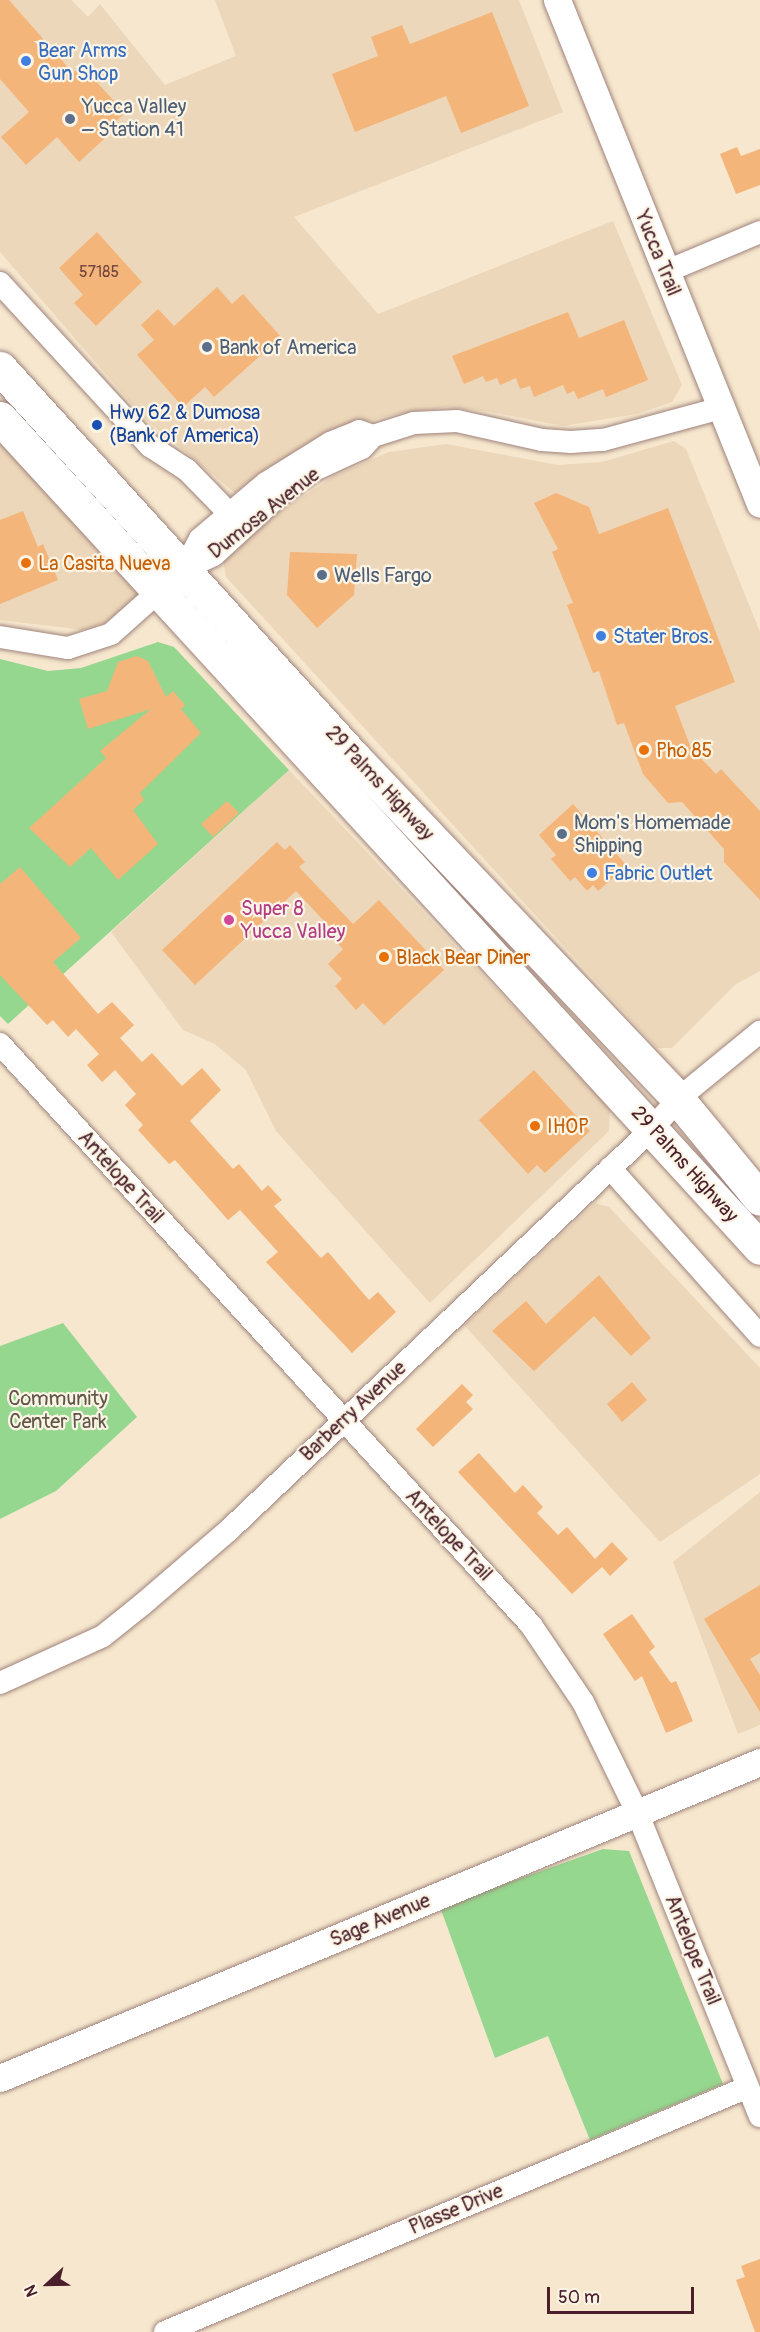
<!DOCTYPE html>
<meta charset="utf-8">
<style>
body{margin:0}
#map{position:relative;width:760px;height:2332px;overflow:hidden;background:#f6e7ce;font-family:Pangolin,sans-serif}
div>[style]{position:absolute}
.built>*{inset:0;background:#edd7ba}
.green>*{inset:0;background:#95d78e}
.building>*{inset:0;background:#f3b579}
.roads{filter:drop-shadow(0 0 2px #a0837c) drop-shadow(0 0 2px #a0837c)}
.minor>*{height:22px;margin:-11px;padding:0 11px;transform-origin:11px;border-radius:11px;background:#fff}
.tertiary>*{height:27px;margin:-13.5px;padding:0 13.5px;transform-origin:13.5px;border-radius:13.5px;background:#fff}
.primary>*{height:33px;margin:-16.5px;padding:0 16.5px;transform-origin:16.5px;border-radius:16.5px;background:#fff}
.dots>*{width:16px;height:16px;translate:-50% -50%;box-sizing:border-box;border:3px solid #fcf5e5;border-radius:50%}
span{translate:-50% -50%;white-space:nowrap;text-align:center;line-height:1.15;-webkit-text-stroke:4.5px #fcf5e5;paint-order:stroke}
.number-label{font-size:16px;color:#74443e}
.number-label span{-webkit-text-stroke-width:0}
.shop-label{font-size:20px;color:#366cbe}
.left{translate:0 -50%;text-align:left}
.service-label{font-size:20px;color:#4e5e75}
.street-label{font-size:20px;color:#4a1f2b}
.transit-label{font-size:20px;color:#164399}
.food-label{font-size:20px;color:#c56008}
.hotel-label{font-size:20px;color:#b23c85}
.park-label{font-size:20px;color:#605649}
.north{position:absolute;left:18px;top:2254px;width:60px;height:60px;-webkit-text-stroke:4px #fcf5e5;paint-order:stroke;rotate:248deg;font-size:16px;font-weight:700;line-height:24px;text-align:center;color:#4a1f2b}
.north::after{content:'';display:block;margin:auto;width:21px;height:27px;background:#4a1f2b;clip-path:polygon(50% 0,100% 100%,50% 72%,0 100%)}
.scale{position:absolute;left:547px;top:2287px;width:147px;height:27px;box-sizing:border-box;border:3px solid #4a1f2b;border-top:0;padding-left:8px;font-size:18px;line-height:21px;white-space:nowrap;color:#4a1f2b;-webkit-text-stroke:4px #fcf5e5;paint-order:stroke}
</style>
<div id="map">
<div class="built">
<div style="clip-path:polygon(0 0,71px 0,88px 17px,100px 4px,165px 85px,236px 56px,215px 0,519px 0,563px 112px,294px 217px,378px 314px,613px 221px,682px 385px,672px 402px,637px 414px,563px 426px,491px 412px,447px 407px,397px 414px,355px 424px,235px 493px,143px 417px,0 252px)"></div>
<div style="clip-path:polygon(0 427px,148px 586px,112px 620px,83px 630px,0 620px)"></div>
<div style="clip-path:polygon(674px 441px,686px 449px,760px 632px,760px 971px,736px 984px,672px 1048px,657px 1048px,226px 577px,223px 560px,251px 531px,334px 476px,389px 452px,446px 444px,558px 465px,602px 462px)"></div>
<div style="clip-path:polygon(289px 770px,610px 1109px,609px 1131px,430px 1303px,276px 1131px,246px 1070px,215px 1044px,183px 1030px,111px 932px)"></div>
<div style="clip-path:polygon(595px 1203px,609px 1207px,760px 1368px,760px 1474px,660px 1542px,464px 1325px)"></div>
<div style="clip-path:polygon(760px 1492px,760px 1725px,738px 1734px,673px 1562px)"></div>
</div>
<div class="green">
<div style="clip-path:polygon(158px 642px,174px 647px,289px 770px,8px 1024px,0 1016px,0 659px,48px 671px,81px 668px)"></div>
<div style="clip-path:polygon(63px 1323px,137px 1417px,56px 1491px,0 1519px,0 1346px)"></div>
<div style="clip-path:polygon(603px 1849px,629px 1851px,723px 2084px,590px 2140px,548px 2036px,495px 2058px,440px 1907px)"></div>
</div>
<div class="building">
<div style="clip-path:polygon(0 0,9px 0,73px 73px,81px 65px,125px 113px,112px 125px,115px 129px,79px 162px,57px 137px,26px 165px,1px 137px,29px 112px,0 79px)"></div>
<div style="clip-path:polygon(492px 12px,529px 106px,461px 133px,446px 96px,355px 132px,332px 74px,378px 56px,371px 37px,402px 25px,410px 44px)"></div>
<div style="clip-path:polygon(737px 147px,741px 156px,760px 149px,760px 185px,736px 194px,720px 154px)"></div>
<div style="clip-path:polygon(97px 232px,142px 282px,96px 326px,74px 303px,83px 295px,59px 268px)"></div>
<div style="clip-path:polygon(217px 287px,232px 304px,243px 294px,281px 337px,214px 397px,205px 387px,183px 407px,137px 355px,154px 340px,141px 325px,158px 309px,174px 326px)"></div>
<div style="clip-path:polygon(568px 312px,579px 338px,624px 320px,648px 380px,606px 397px,603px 389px,578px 399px,574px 391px,567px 394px,563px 385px,534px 397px,530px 386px,520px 389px,516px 378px,500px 385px,497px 378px,486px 382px,483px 376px,464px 384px,452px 356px)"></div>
<div style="clip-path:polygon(556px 493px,589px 507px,599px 534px,668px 508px,735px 682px,675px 706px,691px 748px,716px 774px,721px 769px,760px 811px,760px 900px,724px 862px,724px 849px,682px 802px,668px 803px,643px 774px,624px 723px,617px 725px,599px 671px,593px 673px,567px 605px,573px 603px,552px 552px,558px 549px,534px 503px)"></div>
<div style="clip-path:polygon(23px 511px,38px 547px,43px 544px,58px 580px,0 604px,0 520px)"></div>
<div style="clip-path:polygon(290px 552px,357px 554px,354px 595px,317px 628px,287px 595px)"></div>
<div style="clip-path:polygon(137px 656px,148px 661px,166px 697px,173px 691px,185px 705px,181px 709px,201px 733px,140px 793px,144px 800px,133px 810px,158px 844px,118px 880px,91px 848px,70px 867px,29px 828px,106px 758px,100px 751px,151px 709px,88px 729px,79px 699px,107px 691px,118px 662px)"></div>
<div style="clip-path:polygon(227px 801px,239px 813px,213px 837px,201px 824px)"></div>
<div style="clip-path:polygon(573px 804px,627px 866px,598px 891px,593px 885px,587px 891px,575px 877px,570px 881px,551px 859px,556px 855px,539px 835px)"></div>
<div style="clip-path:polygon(277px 842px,285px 850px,290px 845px,305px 862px,299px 867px,353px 924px,379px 900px,444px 970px,384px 1025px,363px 1003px,356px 1010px,335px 986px,342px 979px,328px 964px,343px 949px,335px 941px,339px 937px,296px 891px,195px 985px,162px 950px)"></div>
<div style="clip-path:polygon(20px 867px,81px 938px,53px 962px,98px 1014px,112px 1002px,134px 1025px,120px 1038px,142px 1062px,152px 1053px,182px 1086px,202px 1068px,221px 1090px,190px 1121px,233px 1169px,239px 1164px,262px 1191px,268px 1185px,282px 1200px,274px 1206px,321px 1258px,328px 1252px,369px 1300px,378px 1292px,396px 1312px,352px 1353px,266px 1262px,278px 1252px,240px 1210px,228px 1220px,175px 1160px,169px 1164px,138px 1130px,143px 1125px,125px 1105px,136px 1094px,115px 1070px,102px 1082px,87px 1065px,99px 1054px,76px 1029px,68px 1037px,53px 1020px,47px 1025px,0 975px,0 884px)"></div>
<div style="clip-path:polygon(534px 1070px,590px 1131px,545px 1173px,537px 1165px,528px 1174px,479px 1120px)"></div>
<div style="clip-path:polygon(599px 1275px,651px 1338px,631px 1356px,594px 1316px,534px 1371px,492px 1331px,526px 1301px,546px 1324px)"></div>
<div style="clip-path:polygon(632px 1382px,647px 1400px,622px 1422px,607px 1404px)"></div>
<div style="clip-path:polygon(462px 1384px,473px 1395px,466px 1402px,473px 1409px,433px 1447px,416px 1429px)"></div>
<div style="clip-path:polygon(479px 1453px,515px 1493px,523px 1485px,543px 1507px,537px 1513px,558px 1535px,567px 1527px,595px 1559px,612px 1542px,628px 1559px,610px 1576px,602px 1567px,572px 1594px,458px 1472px)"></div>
<div style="clip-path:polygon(760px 1585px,760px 1653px,750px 1659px,760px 1675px,760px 1712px,704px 1619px)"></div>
<div style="clip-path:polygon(632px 1614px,655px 1647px,649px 1652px,671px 1683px,676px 1681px,693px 1721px,666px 1733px,642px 1676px,635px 1681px,603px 1634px)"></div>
<div style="clip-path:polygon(760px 2259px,760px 2332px,755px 2332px,736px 2280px,745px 2277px,741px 2266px)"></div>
</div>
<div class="roads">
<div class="minor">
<div style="left:665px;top:272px;width:103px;rotate:-22.8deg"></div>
<div style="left:0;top:283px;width:222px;rotate:47.4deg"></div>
<div style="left:150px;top:446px;width:44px;rotate:33deg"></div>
<div style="left:187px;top:470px;width:62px;rotate:45.7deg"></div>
<div style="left:184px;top:569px;width:34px;rotate:-62deg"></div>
<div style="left:200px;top:539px;width:87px;rotate:-40.3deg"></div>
<div style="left:266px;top:483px;width:75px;rotate:-32deg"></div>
<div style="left:330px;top:443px;width:31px;rotate:-22deg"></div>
<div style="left:359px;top:431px;width:15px;rotate:20deg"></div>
<div style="left:0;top:637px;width:69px;rotate:9.2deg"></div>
<div style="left:68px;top:648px;width:45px;rotate:-18deg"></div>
<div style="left:111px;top:634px;width:98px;rotate:-41.7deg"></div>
<div style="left:184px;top:569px;width:33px;rotate:-25deg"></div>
<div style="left:214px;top:555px;width:84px;rotate:-42.6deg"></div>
<div style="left:276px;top:498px;width:45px;rotate:-36.9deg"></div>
<div style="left:312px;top:471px;width:55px;rotate:-24.7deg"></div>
<div style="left:362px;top:448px;width:16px;rotate:-47deg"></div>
<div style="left:373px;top:436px;width:43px;rotate:-17.6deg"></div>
<div style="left:414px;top:423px;width:43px;rotate:-2.7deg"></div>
<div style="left:457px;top:421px;width:87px;rotate:12.6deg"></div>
<div style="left:542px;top:440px;width:29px;rotate:4deg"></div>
<div style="left:571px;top:442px;width:32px;rotate:-4deg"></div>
<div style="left:603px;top:440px;width:122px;rotate:-15.2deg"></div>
<div style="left:0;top:1044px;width:787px;rotate:47.57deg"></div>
<div style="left:531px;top:1625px;width:93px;rotate:56deg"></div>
<div style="left:583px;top:1702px;width:123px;rotate:63.9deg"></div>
<div style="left:637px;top:1812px;width:328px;rotate:68deg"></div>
<div style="left:610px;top:1168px;width:225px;rotate:48.2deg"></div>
<div style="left:0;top:1683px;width:113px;rotate:-24.5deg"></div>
<div style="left:103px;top:1636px;width:51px;rotate:-38.7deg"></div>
<div style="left:143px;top:1604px;width:113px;rotate:-40.7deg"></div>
<div style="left:229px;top:1530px;width:584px;rotate:-43.47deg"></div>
<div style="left:653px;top:1128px;width:38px;rotate:-49deg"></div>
<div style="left:678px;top:1099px;width:106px;rotate:-39.3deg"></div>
<div style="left:165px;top:2332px;width:632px;rotate:-22.79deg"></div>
</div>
<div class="tertiary">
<div style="left:557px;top:0;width:543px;rotate:68.06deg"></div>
<div style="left:0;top:2078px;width:823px;rotate:-22.58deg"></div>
</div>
<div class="primary">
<div style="left:0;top:368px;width:526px;rotate:47.7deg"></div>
<div style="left:354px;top:757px;width:471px;rotate:46.5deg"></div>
<div style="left:678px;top:1099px;width:129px;rotate:50.6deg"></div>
<div style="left:0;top:418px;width:1125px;rotate:47.52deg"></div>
</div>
</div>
<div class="dots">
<div style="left:26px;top:61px;background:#3f7fe0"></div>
<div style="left:70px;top:119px;background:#5c6f8a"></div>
<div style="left:207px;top:347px;background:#5c6f8a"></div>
<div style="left:97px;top:425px;background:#1a4fb4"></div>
<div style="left:26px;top:563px;background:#e8710a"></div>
<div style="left:322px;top:575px;background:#5c6f8a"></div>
<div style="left:601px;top:636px;background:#3f7fe0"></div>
<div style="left:644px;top:750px;background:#e8710a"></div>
<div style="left:562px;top:834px;background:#5c6f8a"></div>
<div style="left:592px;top:873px;background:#3f7fe0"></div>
<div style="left:229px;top:920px;background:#d1479c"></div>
<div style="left:384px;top:957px;background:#e8710a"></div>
<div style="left:535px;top:1126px;background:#e8710a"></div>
</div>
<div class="number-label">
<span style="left:99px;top:272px">57185</span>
</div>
<div class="shop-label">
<span class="left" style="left:38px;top:62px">Bear Arms<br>Gun Shop</span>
<span class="left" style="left:613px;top:636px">Stater Bros.</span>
<span class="left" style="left:604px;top:873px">Fabric Outlet</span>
</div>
<div class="service-label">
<span class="left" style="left:82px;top:118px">Yucca Valley<br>– Station 41</span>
<span class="left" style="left:219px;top:347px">Bank of America</span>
<span class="left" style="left:334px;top:575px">Wells Fargo</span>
<span class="left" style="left:574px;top:834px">Mom's Homemade<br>Shipping</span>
</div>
<div class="street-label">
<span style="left:658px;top:253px;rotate:68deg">Yucca Trail</span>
<span style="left:264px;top:513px;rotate:-38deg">Dumosa Avenue</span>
<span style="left:380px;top:783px;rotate:47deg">29 Palms Highway</span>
<span style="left:685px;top:1164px;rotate:48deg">29 Palms Highway</span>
<span style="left:121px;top:1177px;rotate:48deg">Antelope Trail</span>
<span style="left:353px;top:1411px;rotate:-43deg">Barberry Avenue</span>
<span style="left:449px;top:1535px;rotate:47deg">Antelope Trail</span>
<span style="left:380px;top:1920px;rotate:-23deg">Sage Avenue</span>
<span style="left:693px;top:1950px;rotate:68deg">Antelope Trail</span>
<span style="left:456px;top:2209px;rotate:-23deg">Plasse Drive</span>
</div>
<div class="transit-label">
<span class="left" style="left:109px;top:424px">Hwy 62 &amp; Dumosa<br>(Bank of America)</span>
</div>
<div class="food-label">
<span class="left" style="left:38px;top:563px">La Casita Nueva</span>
<span class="left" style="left:656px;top:750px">Pho 85</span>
<span class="left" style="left:396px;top:957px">Black Bear Diner</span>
<span class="left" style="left:547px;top:1126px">IHOP</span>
</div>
<div class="hotel-label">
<span class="left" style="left:241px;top:920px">Super 8<br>Yucca Valley</span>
</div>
<div class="park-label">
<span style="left:58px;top:1410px">Community<br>Center Park</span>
</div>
<div class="north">N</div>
<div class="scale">50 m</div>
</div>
